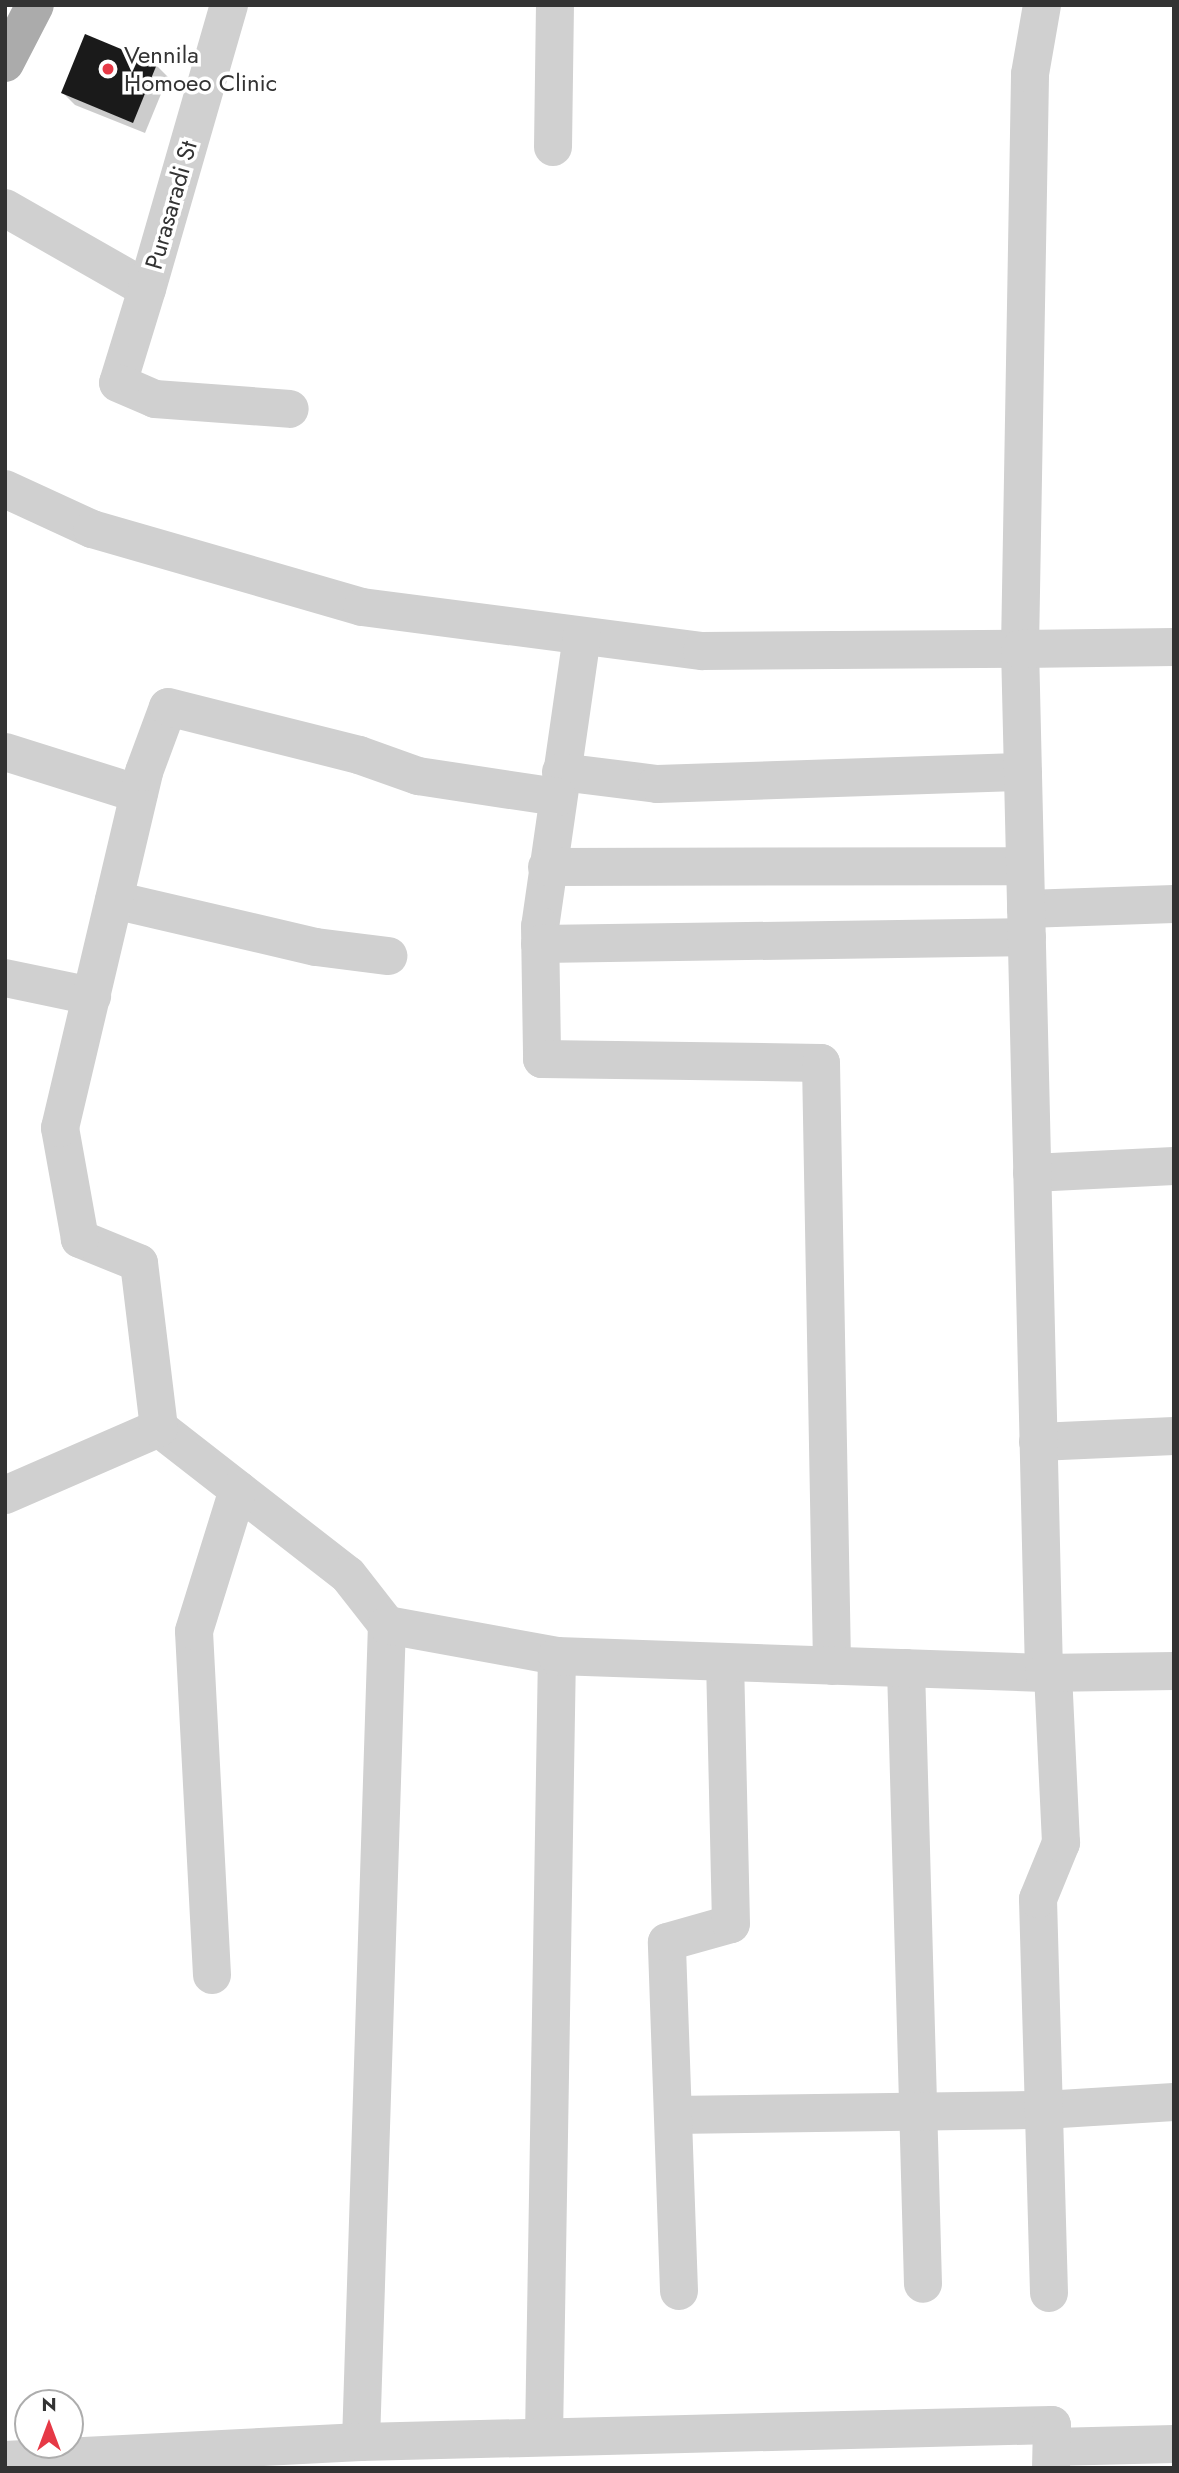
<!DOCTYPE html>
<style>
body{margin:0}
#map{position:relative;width:1179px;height:2473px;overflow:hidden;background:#fff;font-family:Jost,sans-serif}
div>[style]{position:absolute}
.shadow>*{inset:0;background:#0003}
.building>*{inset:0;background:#1a1a1a}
.minor>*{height:38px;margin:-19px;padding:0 19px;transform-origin:19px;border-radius:19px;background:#d0d0d0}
.major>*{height:38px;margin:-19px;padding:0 19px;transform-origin:19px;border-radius:19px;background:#ababab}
.dots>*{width:19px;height:19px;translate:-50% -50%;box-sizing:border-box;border:4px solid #fff;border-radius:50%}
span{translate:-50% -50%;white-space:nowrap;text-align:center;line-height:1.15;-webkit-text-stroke:7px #fff;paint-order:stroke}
.poi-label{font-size:24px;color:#333}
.left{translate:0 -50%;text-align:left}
.street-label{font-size:24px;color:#333}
.frame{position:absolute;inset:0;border:7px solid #333;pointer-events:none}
.north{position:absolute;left:14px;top:2389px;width:70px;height:70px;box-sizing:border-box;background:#fff;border:2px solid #adadad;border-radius:50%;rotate:0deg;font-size:19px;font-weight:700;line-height:28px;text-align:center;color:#333}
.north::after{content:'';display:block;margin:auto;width:24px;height:32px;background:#e63946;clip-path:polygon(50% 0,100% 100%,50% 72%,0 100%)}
</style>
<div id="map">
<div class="shadow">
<div style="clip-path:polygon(156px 65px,168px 77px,145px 133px,75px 105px,63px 93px)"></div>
</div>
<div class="building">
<div style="clip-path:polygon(85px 34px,157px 64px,133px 123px,61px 93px)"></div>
</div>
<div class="minor">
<div style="left:553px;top:147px;width:142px;rotate:-89.2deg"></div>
<div style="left:5px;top:208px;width:163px;rotate:29.7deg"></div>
<div style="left:147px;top:289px;width:296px;rotate:-73.9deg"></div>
<div style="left:147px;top:289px;width:98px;rotate:107.1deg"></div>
<div style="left:118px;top:383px;width:40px;rotate:23.4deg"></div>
<div style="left:155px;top:399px;width:135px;rotate:4.2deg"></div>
<div style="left:5px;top:489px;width:96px;rotate:24.7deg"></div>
<div style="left:92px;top:529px;width:281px;rotate:16.1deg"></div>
<div style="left:362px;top:607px;width:343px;rotate:7.4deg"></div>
<div style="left:702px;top:651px;width:318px;rotate:-0.4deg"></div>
<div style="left:1020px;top:649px;width:575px;rotate:-89deg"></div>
<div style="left:1030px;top:74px;width:70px;rotate:-80.1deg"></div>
<div style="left:582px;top:636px;width:293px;rotate:98.2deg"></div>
<div style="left:540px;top:926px;width:133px;rotate:89.1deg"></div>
<div style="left:542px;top:1059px;width:279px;rotate:0.8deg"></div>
<div style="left:821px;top:1063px;width:603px;rotate:88.95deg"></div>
<div style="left:5px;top:752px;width:140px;rotate:17.4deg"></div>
<div style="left:561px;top:772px;width:97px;rotate:7.1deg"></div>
<div style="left:657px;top:784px;width:366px;rotate:-1.9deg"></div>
<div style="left:547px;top:867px;width:478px;rotate:-0.1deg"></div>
<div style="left:114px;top:900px;width:207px;rotate:13.1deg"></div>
<div style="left:316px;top:947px;width:73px;rotate:7.1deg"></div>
<div style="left:1026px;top:909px;width:148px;rotate:-1.9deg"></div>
<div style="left:540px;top:944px;width:487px;rotate:-0.8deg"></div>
<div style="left:5px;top:978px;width:89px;rotate:11.7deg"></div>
<div style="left:1032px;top:1173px;width:142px;rotate:-2.8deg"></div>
<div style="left:159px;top:1428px;width:239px;rotate:37.9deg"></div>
<div style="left:348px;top:1575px;width:63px;rotate:52deg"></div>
<div style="left:1038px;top:1442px;width:136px;rotate:-2.5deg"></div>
<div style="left:5px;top:1495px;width:168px;rotate:-23.5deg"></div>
<div style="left:159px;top:1428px;width:166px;rotate:-96.9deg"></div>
<div style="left:139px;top:1263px;width:64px;rotate:-157.9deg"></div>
<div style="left:80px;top:1239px;width:113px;rotate:-100.2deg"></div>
<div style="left:60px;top:1128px;width:366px;rotate:-76.7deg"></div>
<div style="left:144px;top:772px;width:69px;rotate:-69.7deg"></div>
<div style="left:168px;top:707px;width:197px;rotate:14.1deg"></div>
<div style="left:359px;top:755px;width:63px;rotate:19.6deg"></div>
<div style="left:418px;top:776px;width:141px;rotate:8.6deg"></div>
<div style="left:906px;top:1668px;width:616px;rotate:88.42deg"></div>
<div style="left:1044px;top:1673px;width:1024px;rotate:-91.34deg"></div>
<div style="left:1020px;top:649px;width:154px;rotate:-0.7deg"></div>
<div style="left:212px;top:1975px;width:344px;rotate:-93deg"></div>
<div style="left:194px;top:1631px;width:148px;rotate:-72.7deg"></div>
<div style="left:673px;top:2115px;width:371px;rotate:-0.8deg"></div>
<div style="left:1044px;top:2110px;width:130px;rotate:-3.5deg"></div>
<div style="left:679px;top:2291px;width:349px;rotate:-92deg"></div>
<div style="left:667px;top:1942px;width:66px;rotate:-15.7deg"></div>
<div style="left:731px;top:1924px;width:260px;rotate:-91.3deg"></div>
<div style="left:1049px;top:2293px;width:394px;rotate:-91.6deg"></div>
<div style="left:1038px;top:1899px;width:61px;rotate:-67.7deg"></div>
<div style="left:1061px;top:1843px;width:170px;rotate:-92.7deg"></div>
<div style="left:544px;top:2437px;width:781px;rotate:-89.05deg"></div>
<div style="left:361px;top:2442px;width:817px;rotate:-88.18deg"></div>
<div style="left:387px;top:1625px;width:173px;rotate:10.3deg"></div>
<div style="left:557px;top:1656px;width:487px;rotate:2deg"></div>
<div style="left:1044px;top:1673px;width:130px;rotate:-0.9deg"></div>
<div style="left:1052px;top:2447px;width:122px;rotate:-1.4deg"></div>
<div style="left:5px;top:2460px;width:356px;rotate:-2.9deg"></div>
<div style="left:361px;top:2442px;width:691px;rotate:-1.41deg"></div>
<div style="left:1052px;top:2425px;width:43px;rotate:91.3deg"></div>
</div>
<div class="major">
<div style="left:5px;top:63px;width:65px;rotate:-62.7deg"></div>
</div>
<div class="dots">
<div style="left:108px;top:69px;background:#e63946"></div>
</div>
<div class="poi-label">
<span class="left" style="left:124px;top:69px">Vennila<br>Homoeo Clinic</span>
</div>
<div class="street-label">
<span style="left:171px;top:205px;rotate:-74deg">Purasaradi St</span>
</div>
<div class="frame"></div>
<div class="north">N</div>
</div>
